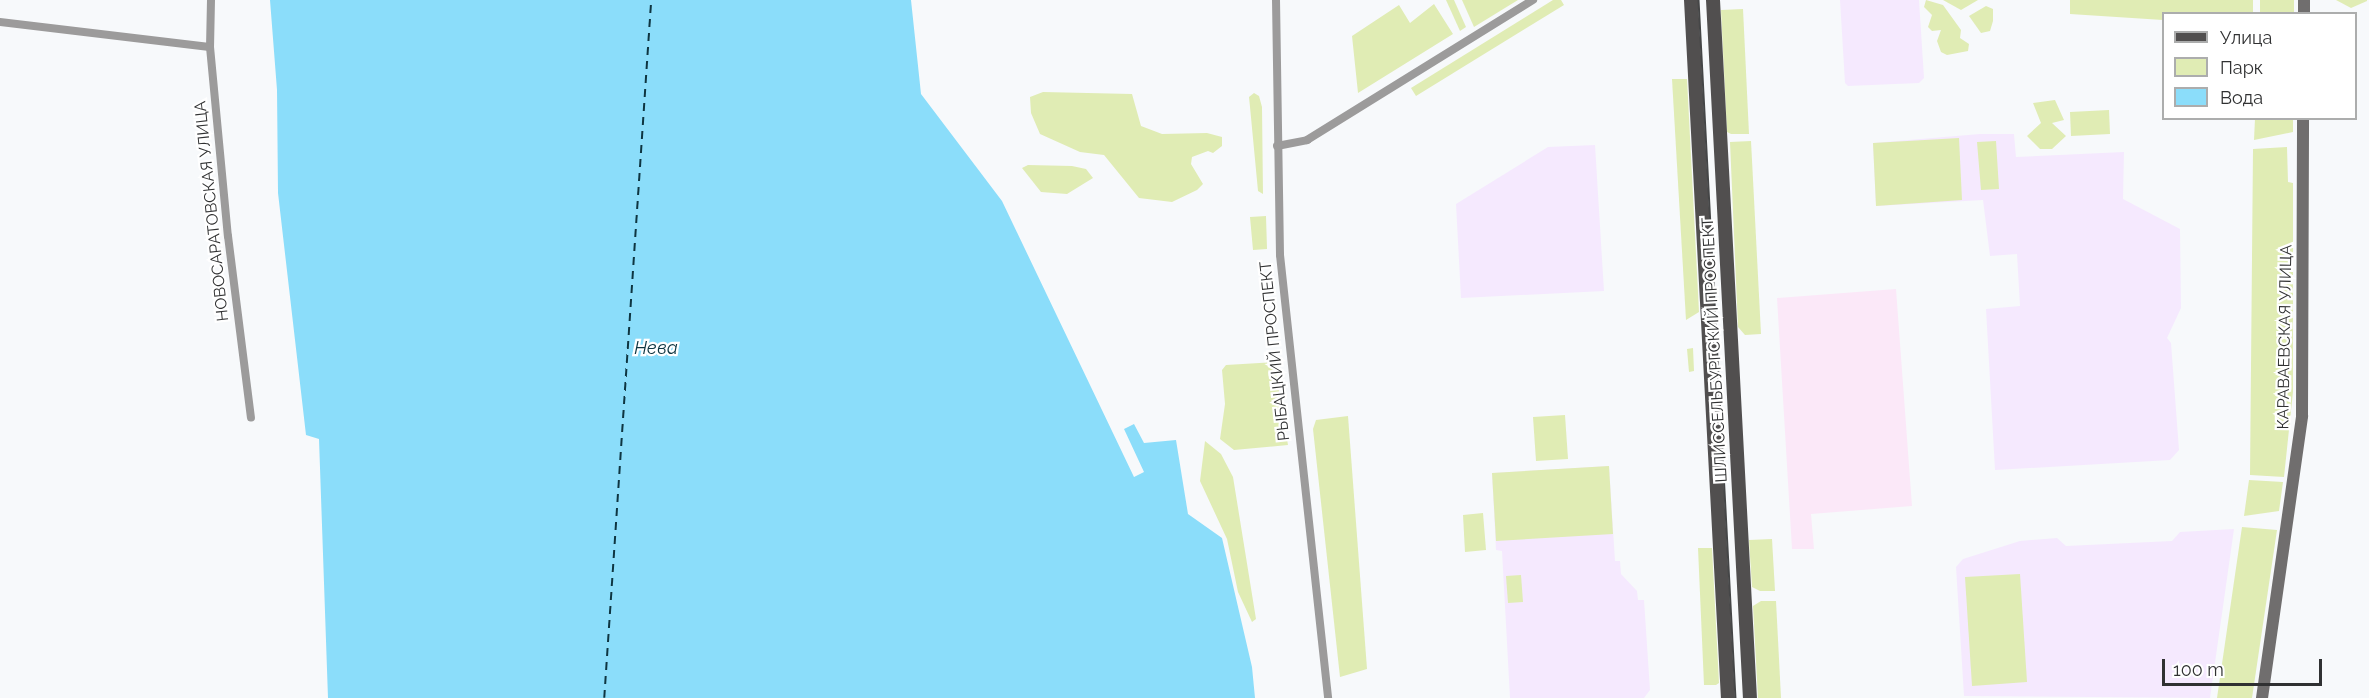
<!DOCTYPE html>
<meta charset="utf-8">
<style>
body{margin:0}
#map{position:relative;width:2369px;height:698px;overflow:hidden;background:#f7f9fb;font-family:Raleway,sans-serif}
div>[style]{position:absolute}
.commercial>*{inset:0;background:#fbe8f8}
.education>*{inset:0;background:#f5e9fe}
.green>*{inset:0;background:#e0ecb4}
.water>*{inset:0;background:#8bddfa}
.ferry>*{height:1.5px;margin-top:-0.75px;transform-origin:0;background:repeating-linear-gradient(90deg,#0e3541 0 8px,transparent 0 14px)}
.street>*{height:8px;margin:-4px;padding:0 4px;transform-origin:4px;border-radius:4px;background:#9c9b9b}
.secondary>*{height:12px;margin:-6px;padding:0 6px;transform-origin:6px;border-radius:6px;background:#706e6e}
.primary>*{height:14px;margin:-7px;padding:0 7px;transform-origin:7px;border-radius:7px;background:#514f4f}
.tram>*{height:1.5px;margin:-0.75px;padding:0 0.75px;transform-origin:0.75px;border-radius:0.75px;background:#454647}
span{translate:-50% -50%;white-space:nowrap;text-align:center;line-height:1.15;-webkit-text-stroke:4.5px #fff;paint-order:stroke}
.street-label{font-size:16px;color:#303132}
.water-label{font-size:18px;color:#0e3541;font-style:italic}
.legend{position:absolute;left:2162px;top:12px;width:195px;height:108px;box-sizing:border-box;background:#fff;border:2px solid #acadad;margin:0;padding:8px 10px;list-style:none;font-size:18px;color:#303132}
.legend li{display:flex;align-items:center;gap:12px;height:30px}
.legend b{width:30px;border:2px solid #acadad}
.scale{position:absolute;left:2162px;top:659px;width:160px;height:27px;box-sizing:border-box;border:3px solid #303132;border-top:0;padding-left:8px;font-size:18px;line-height:21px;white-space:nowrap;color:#303132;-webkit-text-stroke:4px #fff;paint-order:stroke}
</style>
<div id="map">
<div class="commercial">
<div style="clip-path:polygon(1896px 289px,1912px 506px,1811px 514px,1814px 549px,1792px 549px,1777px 298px)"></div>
</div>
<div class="education">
<div style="clip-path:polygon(1840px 0,1919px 0,1924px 78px,1919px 83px,1848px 86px,1845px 83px)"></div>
<div style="clip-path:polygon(1980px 134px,2014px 134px,2016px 157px,2124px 152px,2123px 199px,2180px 229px,2181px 308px,2167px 338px,2171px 343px,2179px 450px,2170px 460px,1995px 470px,1986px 309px,2020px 306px,2017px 254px,1990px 256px,1983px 200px,1876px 206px,1873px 143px)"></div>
<div style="clip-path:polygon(1595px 145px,1604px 291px,1461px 298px,1456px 204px,1548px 147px)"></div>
<div style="clip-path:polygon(1609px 466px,1615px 561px,1620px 561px,1621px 574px,1637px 591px,1638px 600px,1644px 600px,1650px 690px,1644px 698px,1510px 698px,1502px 551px,1496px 550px,1492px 473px)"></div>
<div style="clip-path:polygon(2234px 529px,2210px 698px,1964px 696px,1956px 567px,1963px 559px,2020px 541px,2057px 538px,2066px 546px,2172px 541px,2180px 532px)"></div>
</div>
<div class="green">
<div style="clip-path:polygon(1446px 0,1454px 0,1466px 27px,1460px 31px)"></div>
<div style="clip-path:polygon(1462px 0,1518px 0,1474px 27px)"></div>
<div style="clip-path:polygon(1553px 0,1561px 0,1564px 5px,1416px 96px,1411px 88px)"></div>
<div style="clip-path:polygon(1926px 0,1943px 5px,1961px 30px,1960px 38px,1969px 44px,1968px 51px,1947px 55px,1941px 52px,1937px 41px,1941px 30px,1932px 31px,1928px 27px,1932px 15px,1924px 7px)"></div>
<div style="clip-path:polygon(1943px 0,1978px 0,1961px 10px)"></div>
<div style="clip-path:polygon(2070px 0,2253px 0,2253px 13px,2164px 14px,2163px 20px,2070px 14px)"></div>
<div style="clip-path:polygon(2260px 0,2294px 0,2294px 13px,2260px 13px)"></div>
<div style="clip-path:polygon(2336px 0,2367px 0,2367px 1px,2351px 8px)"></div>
<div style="clip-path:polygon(1434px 4px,1453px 34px,1358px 93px,1352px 36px,1399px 5px,1410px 23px)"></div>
<div style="clip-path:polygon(1986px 6px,1993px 9px,1993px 21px,1990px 31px,1981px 33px,1969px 16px)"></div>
<div style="clip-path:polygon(1743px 9px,1749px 134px,1731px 134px,1727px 132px,1721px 10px)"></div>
<div style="clip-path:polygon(1672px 79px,1687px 79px,1699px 312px,1686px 320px)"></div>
<div style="clip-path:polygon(1043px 92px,1132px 94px,1141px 126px,1162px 134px,1207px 133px,1222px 137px,1222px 146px,1213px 153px,1208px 151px,1192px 157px,1191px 164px,1203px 184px,1197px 190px,1172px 202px,1139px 198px,1104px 155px,1080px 152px,1040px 134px,1031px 113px,1030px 97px)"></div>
<div style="clip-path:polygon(1254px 93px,1259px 96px,1262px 107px,1263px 194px,1258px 191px,1250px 107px,1249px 97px)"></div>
<div style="clip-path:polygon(2055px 100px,2064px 120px,2052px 123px,2066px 136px,2052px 149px,2040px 149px,2027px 136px,2041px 123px,2033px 103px)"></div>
<div style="clip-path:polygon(2109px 110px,2110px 134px,2071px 136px,2070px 112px)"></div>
<div style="clip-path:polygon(2255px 119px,2293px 119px,2293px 132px,2254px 140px)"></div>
<div style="clip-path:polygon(1959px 138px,1962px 200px,1876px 206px,1873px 143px)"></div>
<div style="clip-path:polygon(1751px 141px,1761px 334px,1745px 335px,1738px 327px,1730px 142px)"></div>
<div style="clip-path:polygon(1996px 141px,1999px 189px,1981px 190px,1977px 142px)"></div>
<div style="clip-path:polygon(2287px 147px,2288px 182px,2293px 183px,2293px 392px,2284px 477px,2250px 475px,2253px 149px)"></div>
<div style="clip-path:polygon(1028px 165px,1072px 166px,1086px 169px,1093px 178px,1067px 194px,1041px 192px,1022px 168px)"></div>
<div style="clip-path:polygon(1266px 216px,1267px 249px,1253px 250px,1250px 217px)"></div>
<div style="clip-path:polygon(1693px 348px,1694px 371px,1689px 372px,1687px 349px)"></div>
<div style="clip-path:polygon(1274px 362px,1288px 445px,1234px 450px,1220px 439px,1225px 404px,1222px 370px,1226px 365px)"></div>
<div style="clip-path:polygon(1565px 415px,1568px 459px,1536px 461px,1533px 417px)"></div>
<div style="clip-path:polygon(1348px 416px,1367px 669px,1340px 677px,1313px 429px,1316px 420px)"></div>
<div style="clip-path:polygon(1205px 441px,1221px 454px,1233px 477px,1256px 619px,1252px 622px,1238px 592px,1227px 539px,1200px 481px)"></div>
<div style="clip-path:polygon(1609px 466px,1613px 534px,1496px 541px,1492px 473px)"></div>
<div style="clip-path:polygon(2249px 480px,2283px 482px,2279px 511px,2244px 516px)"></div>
<div style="clip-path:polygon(1483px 513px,1486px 550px,1465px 552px,1463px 515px)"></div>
<div style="clip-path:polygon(2242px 527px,2277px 530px,2252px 698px,2217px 698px)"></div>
<div style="clip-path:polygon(1772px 539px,1775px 591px,1760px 591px,1752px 587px,1749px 540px)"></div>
<div style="clip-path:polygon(1698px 548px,1712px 548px,1719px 683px,1716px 685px,1704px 685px)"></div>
<div style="clip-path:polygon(2020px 574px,2027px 682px,1972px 686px,1965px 577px)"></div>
<div style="clip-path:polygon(1521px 575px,1523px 602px,1508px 603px,1506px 576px)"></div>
<div style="clip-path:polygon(1761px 601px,1776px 601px,1781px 698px,1758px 698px,1753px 606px)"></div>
</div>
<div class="water">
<div style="clip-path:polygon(270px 0,911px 0,921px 94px,1002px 201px,1134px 477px,1144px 472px,1124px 429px,1134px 424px,1144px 443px,1176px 440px,1188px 514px,1222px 538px,1252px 667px,1255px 698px,328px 698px,319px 439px,306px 435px,278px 193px,277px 90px)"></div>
</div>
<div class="ferry">
<div style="left:604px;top:698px;width:700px;rotate:-86.15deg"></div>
</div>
<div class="street">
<div style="left:211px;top:0;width:47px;rotate:91.2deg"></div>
<div style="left:210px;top:47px;width:190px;rotate:84.6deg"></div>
<div style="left:228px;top:236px;width:183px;rotate:82.8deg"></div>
<div style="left:1276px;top:0;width:255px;rotate:89.1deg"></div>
<div style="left:1280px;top:255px;width:446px;rotate:83.8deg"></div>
<div style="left:0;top:22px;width:211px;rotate:6.8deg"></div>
<div style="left:1277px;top:146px;width:31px;rotate:-11deg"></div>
<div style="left:1307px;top:140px;width:266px;rotate:-31.8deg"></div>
</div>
<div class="secondary">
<div style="left:2304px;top:14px;width:14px;rotate:-90deg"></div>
<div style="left:2262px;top:698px;width:285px;rotate:-81.9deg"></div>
<div style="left:2302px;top:416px;width:298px;rotate:-89.8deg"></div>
</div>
<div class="primary">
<div style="left:1691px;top:0;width:699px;rotate:86.97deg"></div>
<div style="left:1713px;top:0;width:699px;rotate:86.97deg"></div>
</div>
<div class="tram">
<div style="left:1699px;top:0;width:699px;rotate:86.97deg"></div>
</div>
<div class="street-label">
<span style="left:212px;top:211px;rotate:-96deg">НОВОСАРАТОВСКАЯ УЛИЦА</span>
<span style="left:2285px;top:337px;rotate:-89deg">КАРАВАЕВСКАЯ УЛИЦА</span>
<span style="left:1715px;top:350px;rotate:-93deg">ШЛИССЕЛЬБУРГСКИЙ ПРОСПЕКТ</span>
<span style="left:1275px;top:351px;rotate:-96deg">РЫБАЦКИЙ ПРОСПЕКТ</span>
</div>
<div class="water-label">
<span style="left:656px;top:348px">Нева</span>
</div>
<ul class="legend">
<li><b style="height:8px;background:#514f4f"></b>Улица</li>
<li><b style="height:16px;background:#e0ecb4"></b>Парк</li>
<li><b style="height:16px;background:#8bddfa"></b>Вода</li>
</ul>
<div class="scale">100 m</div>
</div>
